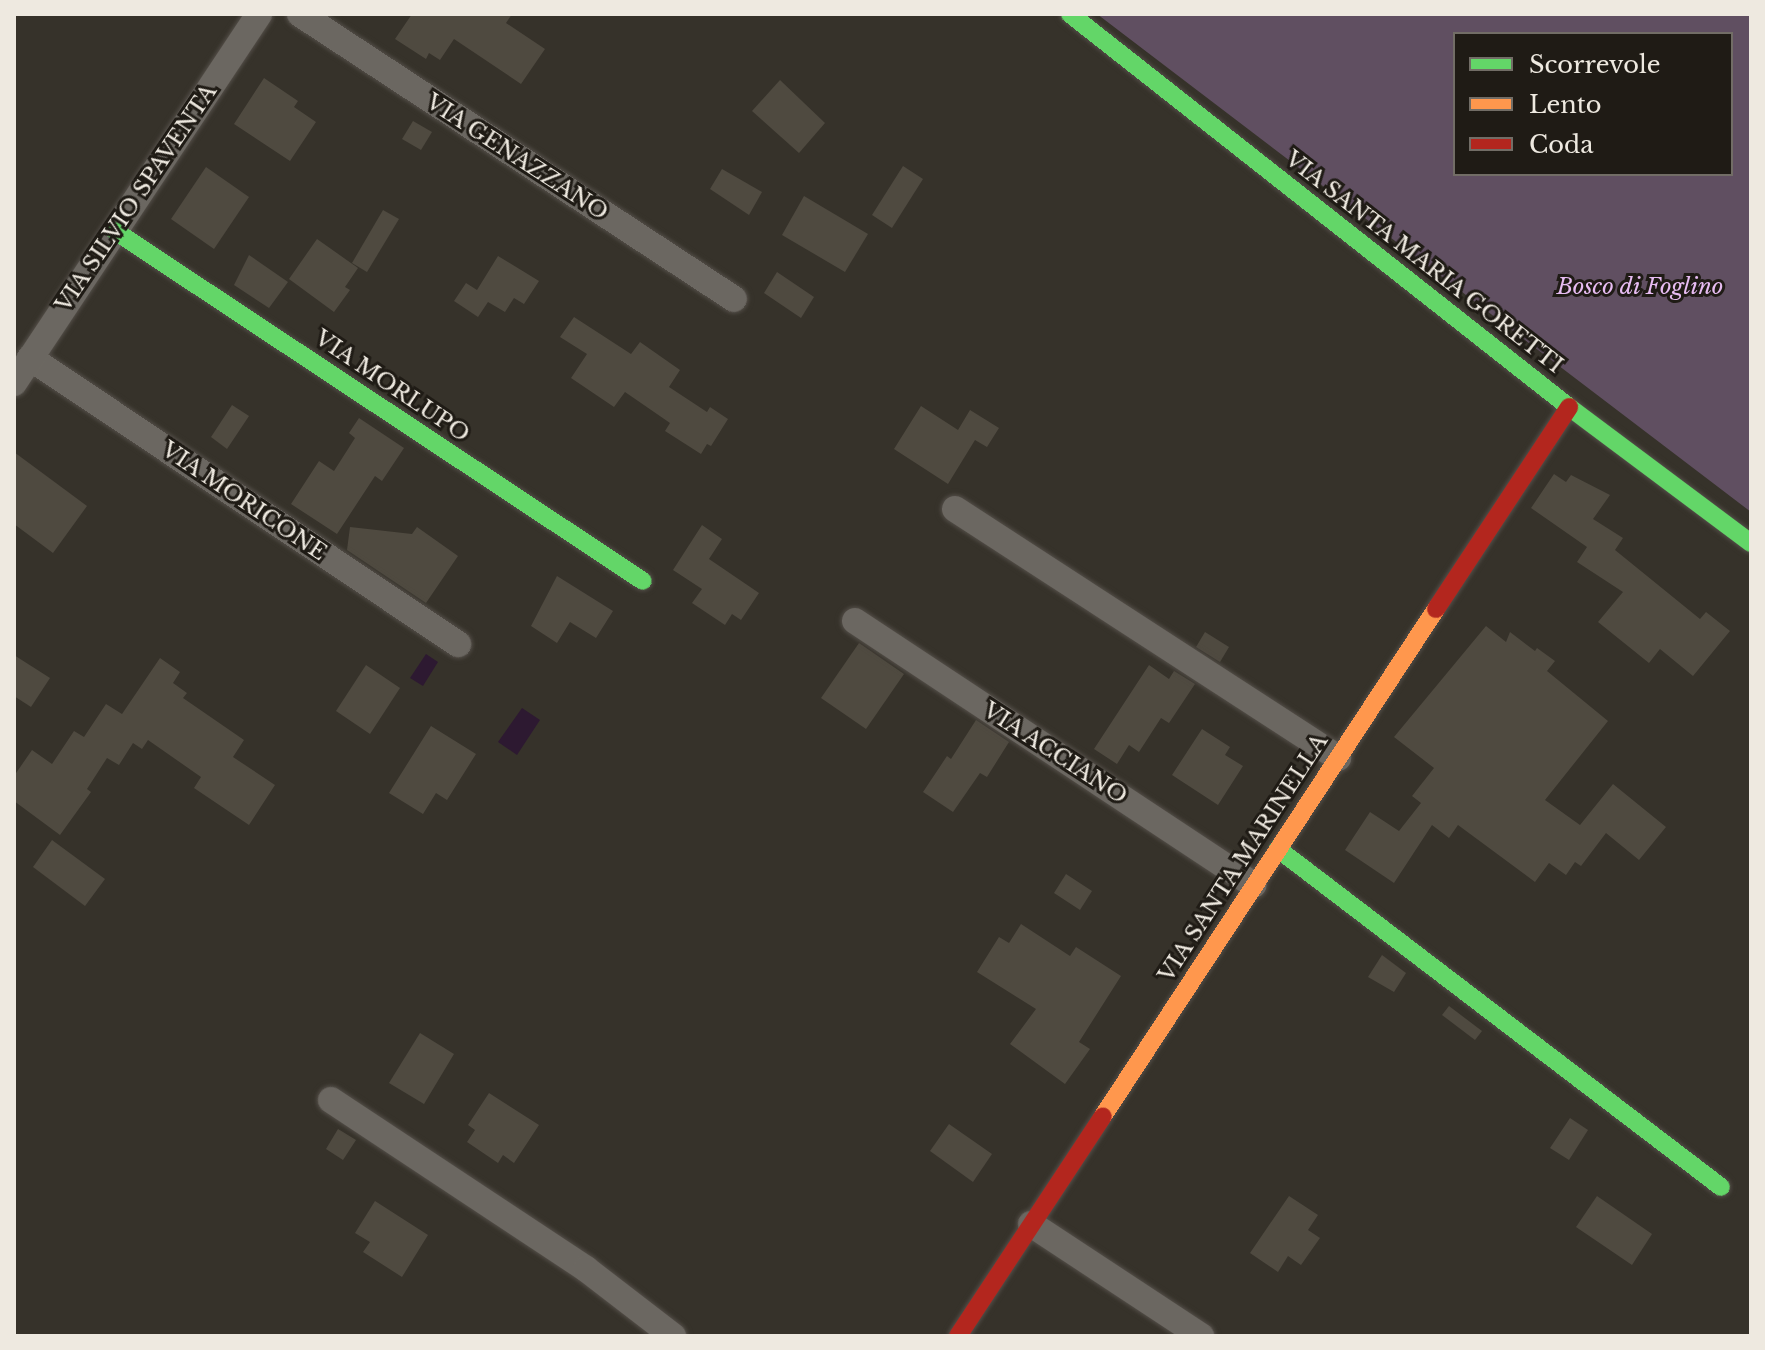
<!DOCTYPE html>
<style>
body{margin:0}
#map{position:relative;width:1765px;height:1350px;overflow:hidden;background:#36322a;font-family:"Libre Baskerville",serif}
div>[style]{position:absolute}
.green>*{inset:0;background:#604f61}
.water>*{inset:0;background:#2d1931}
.building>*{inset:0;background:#4f4a40}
.roads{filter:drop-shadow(0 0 2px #534e48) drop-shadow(0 0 2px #534e48)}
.street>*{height:26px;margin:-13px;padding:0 13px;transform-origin:13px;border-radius:13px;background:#6b6761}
.fast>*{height:18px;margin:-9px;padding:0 9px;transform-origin:9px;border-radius:9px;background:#63d668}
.slow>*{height:18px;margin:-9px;padding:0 9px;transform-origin:9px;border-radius:9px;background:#ff974d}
.jam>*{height:18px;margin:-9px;padding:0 9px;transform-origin:9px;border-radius:9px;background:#b3261e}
span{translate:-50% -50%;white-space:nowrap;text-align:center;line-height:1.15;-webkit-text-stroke:6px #1f1b15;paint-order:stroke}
.street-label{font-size:22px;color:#eee9e0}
.park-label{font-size:22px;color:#e7bcf2;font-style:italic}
.frame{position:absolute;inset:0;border:16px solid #eee9e0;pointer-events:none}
.legend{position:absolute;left:1453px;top:32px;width:280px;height:144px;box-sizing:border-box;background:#1f1b15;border:2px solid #726d66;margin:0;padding:10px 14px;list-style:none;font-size:24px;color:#eee9e0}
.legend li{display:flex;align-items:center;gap:16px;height:40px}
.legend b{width:40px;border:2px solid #726d66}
</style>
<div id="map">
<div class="green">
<div style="clip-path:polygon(evenodd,1097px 14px,1751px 14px,1751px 512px,1097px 14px,1455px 34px,1731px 34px,1731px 174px,1455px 174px,1455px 34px)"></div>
</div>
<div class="water">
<div style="clip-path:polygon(426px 654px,438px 662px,423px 686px,410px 678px)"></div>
<div style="clip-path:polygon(522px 708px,540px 720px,517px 755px,498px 742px)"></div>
</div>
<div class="building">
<div style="clip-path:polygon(412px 14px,512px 14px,506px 23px,545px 49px,521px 84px,454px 39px,440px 60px,429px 53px,426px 59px,395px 39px)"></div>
<div style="clip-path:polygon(264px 78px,298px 101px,294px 107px,316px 122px,290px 161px,234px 124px)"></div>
<div style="clip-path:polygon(780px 80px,825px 123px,799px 153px,752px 111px)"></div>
<div style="clip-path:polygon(413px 121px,432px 132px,421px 150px,402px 139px)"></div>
<div style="clip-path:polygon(903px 166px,923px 179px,892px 228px,872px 215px)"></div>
<div style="clip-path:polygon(206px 167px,249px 197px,214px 249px,171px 219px)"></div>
<div style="clip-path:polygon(722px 169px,762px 192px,749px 215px,710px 189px)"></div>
<div style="clip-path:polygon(804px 196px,868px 234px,845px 272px,782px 235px)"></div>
<div style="clip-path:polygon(383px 210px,399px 219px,367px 272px,352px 263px)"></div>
<div style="clip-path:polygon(317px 239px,358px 268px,345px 287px,350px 290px,334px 312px,289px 279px)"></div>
<div style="clip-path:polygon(249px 255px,288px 282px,269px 308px,234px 285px)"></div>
<div style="clip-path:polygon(498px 256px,539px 281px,524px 304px,514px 298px,505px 312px,488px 302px,478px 317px,454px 301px,466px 283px,477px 290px)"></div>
<div style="clip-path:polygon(777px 272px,814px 297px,801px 318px,764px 293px)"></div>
<div style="clip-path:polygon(574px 317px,631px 354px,640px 342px,680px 370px,669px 387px,707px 412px,710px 407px,728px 419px,711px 446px,707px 444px,701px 454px,665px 431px,670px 423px,625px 392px,614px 407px,571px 378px,587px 354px,560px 337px)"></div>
<div style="clip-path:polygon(232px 405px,249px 416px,227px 449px,211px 437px)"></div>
<div style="clip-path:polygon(921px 406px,958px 430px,970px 410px,999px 428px,987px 447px,975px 440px,948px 484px,894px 449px)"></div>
<div style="clip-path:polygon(359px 418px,404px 448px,382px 481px,375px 476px,337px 534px,291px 504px,319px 461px,334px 471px,355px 438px,349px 433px)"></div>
<div style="clip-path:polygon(14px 452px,87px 506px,53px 553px,14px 524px)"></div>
<div style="clip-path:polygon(1554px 474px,1566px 482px,1571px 475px,1610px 495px,1593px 519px,1623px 538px,1615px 550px,1700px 619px,1706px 612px,1730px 631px,1693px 676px,1660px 649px,1649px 663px,1598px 622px,1623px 592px,1577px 562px,1587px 547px,1531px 508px)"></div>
<div style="clip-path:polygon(702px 525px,722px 539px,709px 559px,759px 593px,741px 620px,732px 614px,725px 625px,692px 603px,702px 589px,673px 570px)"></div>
<div style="clip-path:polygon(350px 527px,412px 534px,417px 527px,458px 556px,426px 603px,347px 550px)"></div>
<div style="clip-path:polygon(557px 576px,613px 611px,596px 638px,570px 622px,557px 643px,531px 626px)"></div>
<div style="clip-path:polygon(1486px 626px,1506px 642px,1510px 632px,1535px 651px,1537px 648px,1555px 661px,1547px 671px,1608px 721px,1545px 800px,1580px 825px,1613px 784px,1666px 827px,1639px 860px,1606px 833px,1581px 866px,1575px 862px,1566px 875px,1549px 863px,1535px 882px,1458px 825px,1449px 838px,1432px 825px,1394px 883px,1345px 850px,1370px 812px,1399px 831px,1421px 803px,1412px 796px,1434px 768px,1394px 737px)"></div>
<div style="clip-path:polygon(1205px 632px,1229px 647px,1220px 662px,1196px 647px)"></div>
<div style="clip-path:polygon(859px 643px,904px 674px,866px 729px,821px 698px)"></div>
<div style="clip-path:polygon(14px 655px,50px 678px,31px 707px,14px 696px)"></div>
<div style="clip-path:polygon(160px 658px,180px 672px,173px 683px,187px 693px,183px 698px,244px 740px,233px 757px,275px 785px,249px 825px,194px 788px,201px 777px,148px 740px,142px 749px,133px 743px,119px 765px,107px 758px,87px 789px,91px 792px,60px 835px,14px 801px,14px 776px,32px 750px,52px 764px,74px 731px,84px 737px,106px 704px,122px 714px)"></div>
<div style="clip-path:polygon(366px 665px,400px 688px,370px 734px,336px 711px)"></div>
<div style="clip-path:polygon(1149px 665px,1169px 679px,1174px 671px,1195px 684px,1169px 723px,1161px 718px,1139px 752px,1129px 745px,1117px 764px,1094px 749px)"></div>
<div style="clip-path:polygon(976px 720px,1009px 742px,987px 777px,980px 773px,953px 812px,923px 792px,947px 756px,951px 759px)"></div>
<div style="clip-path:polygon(431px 726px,476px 754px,447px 800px,436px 793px,423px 814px,389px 793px)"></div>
<div style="clip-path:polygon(1202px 729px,1230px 747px,1225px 755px,1243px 766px,1218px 805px,1172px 775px)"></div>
<div style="clip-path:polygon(52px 840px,105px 879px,85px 906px,33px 867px)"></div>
<div style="clip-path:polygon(1066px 874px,1092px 891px,1080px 910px,1054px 893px)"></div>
<div style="clip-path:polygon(1021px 924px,1070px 956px,1076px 947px,1121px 976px,1079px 1042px,1090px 1049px,1065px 1084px,1010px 1044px,1036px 1009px,977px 972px,999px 937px,1009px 943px)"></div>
<div style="clip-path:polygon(1382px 955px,1406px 973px,1394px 992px,1368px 977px)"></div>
<div style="clip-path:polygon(1449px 1006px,1482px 1031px,1475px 1040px,1442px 1015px)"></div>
<div style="clip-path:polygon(420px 1033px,454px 1054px,424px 1104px,389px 1083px)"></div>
<div style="clip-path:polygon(489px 1093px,539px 1125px,514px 1163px,503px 1155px,498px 1163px,467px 1142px,475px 1130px,468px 1125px)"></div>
<div style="clip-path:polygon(1570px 1118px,1588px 1130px,1569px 1160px,1550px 1148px)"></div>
<div style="clip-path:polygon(949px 1124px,992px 1154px,973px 1182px,930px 1151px)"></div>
<div style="clip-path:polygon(338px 1129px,356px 1140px,343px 1160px,326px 1149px)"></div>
<div style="clip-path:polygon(1289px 1196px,1318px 1215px,1308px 1230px,1320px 1238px,1301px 1265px,1288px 1256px,1278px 1272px,1250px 1253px)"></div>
<div style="clip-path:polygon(1597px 1196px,1652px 1234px,1632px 1265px,1576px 1227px)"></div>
<div style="clip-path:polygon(375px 1201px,428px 1235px,402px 1277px,363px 1252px,370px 1242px,355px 1233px)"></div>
</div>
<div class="roads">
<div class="street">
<div style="left:300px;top:14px;width:519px;rotate:33.29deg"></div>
<div style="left:30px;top:358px;width:515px;rotate:33.75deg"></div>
<div style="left:14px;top:383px;width:443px;rotate:-56.4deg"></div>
<div style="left:955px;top:509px;width:457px;rotate:33deg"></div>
<div style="left:855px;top:621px;width:478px;rotate:33.5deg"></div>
<div style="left:331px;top:1100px;width:306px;rotate:33.5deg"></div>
<div style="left:586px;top:1269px;width:110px;rotate:37.6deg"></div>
<div style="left:1031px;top:1224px;width:204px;rotate:33.4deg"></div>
</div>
<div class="fast">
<div style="left:1070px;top:14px;width:635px;rotate:38.22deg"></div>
<div style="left:1569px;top:407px;width:227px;rotate:36.8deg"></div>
<div style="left:115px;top:231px;width:633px;rotate:33.54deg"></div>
<div style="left:1278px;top:849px;width:557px;rotate:37.34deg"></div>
</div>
<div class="slow">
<div style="left:1103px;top:1116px;width:607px;rotate:-56.7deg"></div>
</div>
<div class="jam">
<div style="left:1436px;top:609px;width:242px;rotate:-56.6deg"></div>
<div style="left:958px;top:1336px;width:263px;rotate:-56.6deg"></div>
</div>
</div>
<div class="street-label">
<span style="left:517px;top:157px;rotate:33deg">VIA GENAZZANO</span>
<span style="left:136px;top:198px;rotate:-56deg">VIA SILVIO SPAVENTA</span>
<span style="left:1424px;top:262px;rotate:38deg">VIA SANTA MARIA GORETTI</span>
<span style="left:392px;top:386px;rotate:34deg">VIA MORLUPO</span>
<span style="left:244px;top:501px;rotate:34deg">VIA MORICONE</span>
<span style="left:1055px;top:753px;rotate:33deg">VIA ACCIANO</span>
<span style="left:1243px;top:858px;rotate:-57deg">VIA SANTA MARINELLA</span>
</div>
<div class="park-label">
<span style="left:1640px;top:287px">Bosco di Foglino</span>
</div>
<div class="frame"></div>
<ul class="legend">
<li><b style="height:10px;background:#63d668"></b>Scorrevole</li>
<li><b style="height:10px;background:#ff974d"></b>Lento</li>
<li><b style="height:10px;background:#b3261e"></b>Coda</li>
</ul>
</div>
